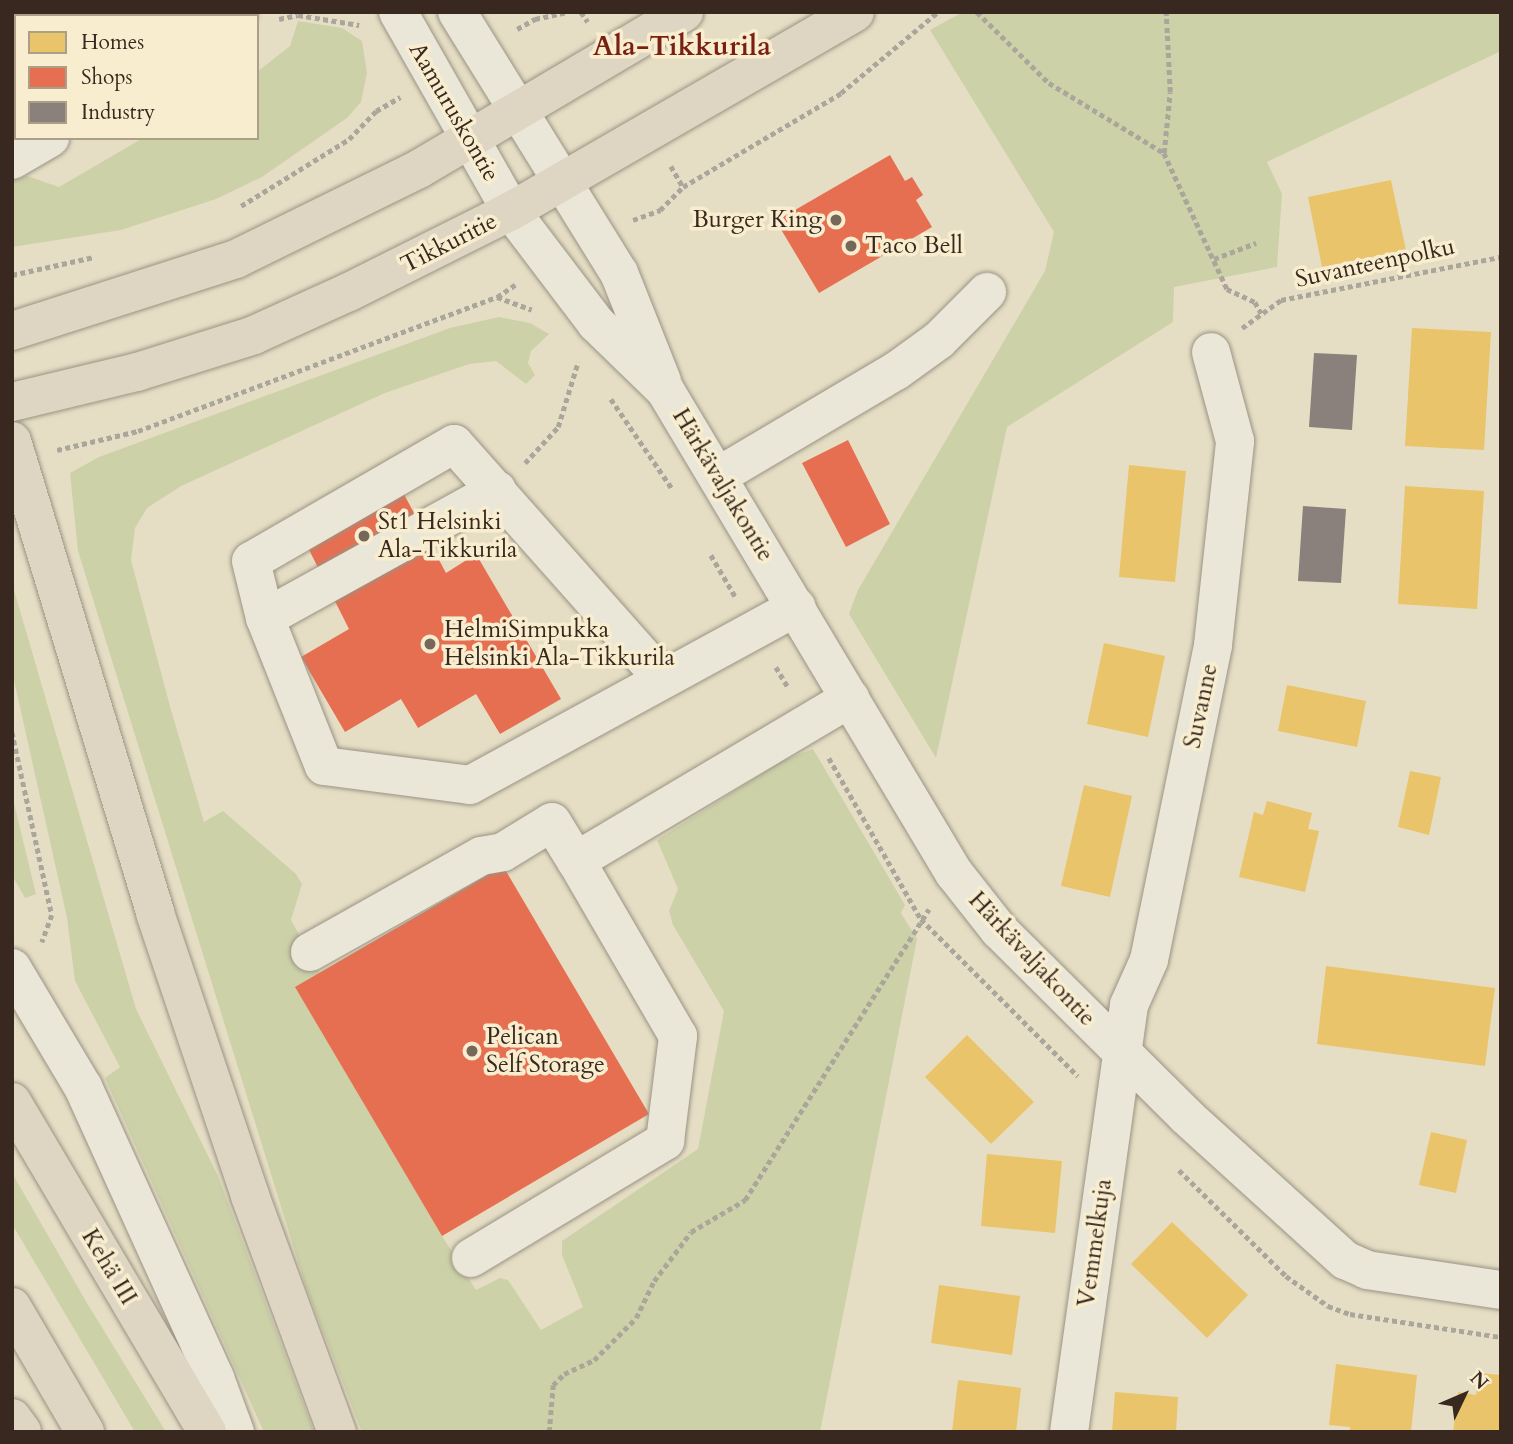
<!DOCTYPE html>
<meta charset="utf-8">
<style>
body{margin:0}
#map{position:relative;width:1513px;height:1444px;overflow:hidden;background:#e6dec4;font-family:Cardo,serif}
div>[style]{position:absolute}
.green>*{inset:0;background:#ccd1a8}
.homes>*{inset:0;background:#e9c46a}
.shops>*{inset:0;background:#e76f51}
.industry>*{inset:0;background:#8a817c}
.path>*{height:4.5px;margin-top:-2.25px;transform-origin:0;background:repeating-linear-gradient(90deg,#aba69b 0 5px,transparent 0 8.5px)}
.roads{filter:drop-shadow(0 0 2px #9a9384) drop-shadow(0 0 2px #9a9384)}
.minor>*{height:38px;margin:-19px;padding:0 19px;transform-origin:19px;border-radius:19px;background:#eae6d8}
.major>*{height:38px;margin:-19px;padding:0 19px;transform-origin:19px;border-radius:19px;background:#ded6c3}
.highway>*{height:38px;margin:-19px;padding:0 19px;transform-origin:19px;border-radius:19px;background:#ded6c3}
.dots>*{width:19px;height:19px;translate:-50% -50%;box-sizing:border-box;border:4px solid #f8eecf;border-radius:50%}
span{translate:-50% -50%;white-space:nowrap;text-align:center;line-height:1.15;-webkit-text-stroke:7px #f8eecf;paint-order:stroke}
.street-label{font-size:24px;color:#39281f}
.poi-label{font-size:24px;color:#39281f}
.right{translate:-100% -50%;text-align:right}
.left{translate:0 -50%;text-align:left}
.quarter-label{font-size:28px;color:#7a1f14;font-weight:700}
.frame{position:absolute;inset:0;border:14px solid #39281f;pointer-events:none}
.legend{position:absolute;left:14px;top:14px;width:245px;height:126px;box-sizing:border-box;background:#f8eecf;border:2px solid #ac9f89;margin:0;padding:9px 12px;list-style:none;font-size:21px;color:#39281f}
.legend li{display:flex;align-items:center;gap:14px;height:35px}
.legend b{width:35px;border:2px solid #ac9f89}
.north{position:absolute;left:1429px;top:1360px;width:70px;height:70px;-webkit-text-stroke:5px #f8eecf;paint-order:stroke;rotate:46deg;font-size:19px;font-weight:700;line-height:28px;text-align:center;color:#39281f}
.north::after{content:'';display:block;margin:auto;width:24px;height:32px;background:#39281f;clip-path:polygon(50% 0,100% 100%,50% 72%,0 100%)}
</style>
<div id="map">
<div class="green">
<div style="clip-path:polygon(963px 12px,1501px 12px,1501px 51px,1267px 162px,1282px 194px,1277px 267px,1174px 287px,1173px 322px,1007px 427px,936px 758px,849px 614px,858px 590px,1045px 271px,1054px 232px,930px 30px)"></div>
<div style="clip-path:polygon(298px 21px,342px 28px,362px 41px,367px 73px,361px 102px,347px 118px,262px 177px,216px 199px,121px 230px,12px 247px,12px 180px,27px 176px,59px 187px,143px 138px,257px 138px,257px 72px,290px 46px)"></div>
<div style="clip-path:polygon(499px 317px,530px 323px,549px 334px,531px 351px,528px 363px,535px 375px,526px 384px,496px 361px,469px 364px,385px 393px,181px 486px,147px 508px,135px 528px,131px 560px,171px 710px,204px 822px,223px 811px,296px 874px,302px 884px,291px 920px,320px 973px,296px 988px,442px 1236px,476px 1290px,500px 1278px,508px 1280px,541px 1330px,583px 1307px,562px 1255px,562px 1241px,698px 1149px,724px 1011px,673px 925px,669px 911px,678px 889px,657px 840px,782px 761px,813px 749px,905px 905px,901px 913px,917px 939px,820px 1432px,362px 1432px,306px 1287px,78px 551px,70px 473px,99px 457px,450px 328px)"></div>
<div style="clip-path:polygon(12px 583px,136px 1009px,218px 1176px,314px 1432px,264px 1432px,105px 1078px,120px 1067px,75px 981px,67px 918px,12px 671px)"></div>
<div style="clip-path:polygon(12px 795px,36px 894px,25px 898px,12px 875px)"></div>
<div style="clip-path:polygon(12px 1173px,87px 1303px,166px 1432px,135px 1432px,12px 1224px)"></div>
</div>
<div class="homes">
<div style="clip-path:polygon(1391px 180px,1406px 250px,1322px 267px,1308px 197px)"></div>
<div style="clip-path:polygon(1412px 328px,1491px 332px,1484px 450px,1405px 446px)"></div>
<div style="clip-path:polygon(1129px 465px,1186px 471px,1175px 582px,1119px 577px)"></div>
<div style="clip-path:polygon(1405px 486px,1484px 491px,1477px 609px,1398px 604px)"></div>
<div style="clip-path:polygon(1104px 643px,1165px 656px,1148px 737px,1087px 724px)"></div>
<div style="clip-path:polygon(1287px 685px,1366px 701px,1357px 747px,1278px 731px)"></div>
<div style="clip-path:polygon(1410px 771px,1441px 777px,1429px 835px,1398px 827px)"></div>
<div style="clip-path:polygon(1084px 785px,1132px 796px,1110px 897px,1061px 886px)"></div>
<div style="clip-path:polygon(1267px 801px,1312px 813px,1308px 829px,1319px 831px,1305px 892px,1239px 877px,1254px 812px,1263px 815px)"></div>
<div style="clip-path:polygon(1326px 966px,1495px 988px,1485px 1066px,1317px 1044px)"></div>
<div style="clip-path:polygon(967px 1035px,1034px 1102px,991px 1144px,925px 1077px)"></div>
<div style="clip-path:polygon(1431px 1132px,1467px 1140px,1456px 1193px,1419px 1185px)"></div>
<div style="clip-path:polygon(987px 1154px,1062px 1161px,1055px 1233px,981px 1226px)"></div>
<div style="clip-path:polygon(1172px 1222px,1248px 1295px,1207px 1338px,1131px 1264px)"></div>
<div style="clip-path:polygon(939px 1285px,1020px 1296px,1012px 1355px,931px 1343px)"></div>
<div style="clip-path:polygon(1336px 1364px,1417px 1375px,1411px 1432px,1350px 1432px,1350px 1427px,1329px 1425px)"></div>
<div style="clip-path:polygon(1479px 1373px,1501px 1375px,1501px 1432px,1453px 1432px,1458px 1392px,1476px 1395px)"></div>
<div style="clip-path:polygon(958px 1380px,1021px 1388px,1016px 1432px,952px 1432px)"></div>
<div style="clip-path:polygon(1115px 1392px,1178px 1397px,1176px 1432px,1112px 1432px)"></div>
</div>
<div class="shops">
<div style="clip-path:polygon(12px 52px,16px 58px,12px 97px)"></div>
<div style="clip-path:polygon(890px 155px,905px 181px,912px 177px,923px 195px,916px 200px,932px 227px,819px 293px,776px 221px)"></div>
<div style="clip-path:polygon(848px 440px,890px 524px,846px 547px,802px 463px)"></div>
<div style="clip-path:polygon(390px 468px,446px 573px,476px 554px,561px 699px,500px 734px,476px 694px,418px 728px,401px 699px,345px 732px,301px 657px,349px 629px,295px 522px)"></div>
<div style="clip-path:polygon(503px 866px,649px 1114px,442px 1236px,295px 987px)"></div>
</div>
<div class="industry">
<div style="clip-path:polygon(1314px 353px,1357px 355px,1352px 430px,1309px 427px)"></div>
<div style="clip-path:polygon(1303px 506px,1346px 509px,1341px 583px,1298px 581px)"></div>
</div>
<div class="path">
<div style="left:581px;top:12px;width:12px;rotate:55deg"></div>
<div style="left:977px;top:12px;width:101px;rotate:44.6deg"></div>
<div style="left:1049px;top:83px;width:135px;rotate:31.3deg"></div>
<div style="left:1164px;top:153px;width:150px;rotate:65.1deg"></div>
<div style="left:1227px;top:289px;width:31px;rotate:25deg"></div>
<div style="left:1255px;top:302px;width:13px;rotate:61deg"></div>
<div style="left:279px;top:19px;width:19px;rotate:-12deg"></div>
<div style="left:298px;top:15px;width:62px;rotate:9.3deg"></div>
<div style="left:517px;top:29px;width:21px;rotate:-29deg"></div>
<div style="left:535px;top:19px;width:34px;rotate:-12deg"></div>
<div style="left:12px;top:42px;width:7px;rotate:56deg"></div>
<div style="left:1164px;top:153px;width:61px;rotate:-84.4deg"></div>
<div style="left:1170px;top:92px;width:80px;rotate:-92.9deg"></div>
<div style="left:671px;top:166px;width:24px;rotate:60deg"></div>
<div style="left:241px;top:206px;width:127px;rotate:-31.8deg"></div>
<div style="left:349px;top:139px;width:39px;rotate:-46deg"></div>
<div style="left:376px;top:111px;width:28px;rotate:-30deg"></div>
<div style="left:633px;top:220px;width:29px;rotate:-20deg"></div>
<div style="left:660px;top:210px;width:33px;rotate:-45deg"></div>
<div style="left:683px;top:187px;width:184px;rotate:-30.7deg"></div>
<div style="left:841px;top:93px;width:126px;rotate:-39.9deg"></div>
<div style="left:1214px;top:259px;width:45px;rotate:-20.9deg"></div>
<div style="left:12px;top:275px;width:84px;rotate:-12.4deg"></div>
<div style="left:497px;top:297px;width:37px;rotate:20deg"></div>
<div style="left:1242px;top:328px;width:48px;rotate:-35.7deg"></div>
<div style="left:1281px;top:300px;width:224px;rotate:-11.1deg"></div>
<div style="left:611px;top:399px;width:110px;rotate:55.7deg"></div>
<div style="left:57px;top:450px;width:83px;rotate:-13.2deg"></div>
<div style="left:138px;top:431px;width:383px;rotate:-20.5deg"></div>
<div style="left:497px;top:297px;width:22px;rotate:-34deg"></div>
<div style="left:525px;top:463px;width:49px;rotate:-47.5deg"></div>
<div style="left:558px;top:427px;width:68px;rotate:-72.9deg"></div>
<div style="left:711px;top:555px;width:48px;rotate:59.7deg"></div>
<div style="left:776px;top:667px;width:23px;rotate:59deg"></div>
<div style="left:12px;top:732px;width:187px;rotate:77.7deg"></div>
<div style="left:52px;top:915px;width:29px;rotate:110deg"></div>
<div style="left:829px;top:758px;width:185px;rotate:60.3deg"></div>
<div style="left:921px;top:919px;width:222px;rotate:45deg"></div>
<div style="left:1179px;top:1170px;width:151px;rotate:44.7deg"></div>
<div style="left:1286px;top:1276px;width:52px;rotate:35.5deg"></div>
<div style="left:1328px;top:1306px;width:23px;rotate:20deg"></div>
<div style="left:1350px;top:1314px;width:153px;rotate:8.7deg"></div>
<div style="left:549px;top:1432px;width:47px;rotate:-85.1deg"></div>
<div style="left:553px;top:1385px;width:16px;rotate:-45deg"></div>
<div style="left:564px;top:1374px;width:33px;rotate:-25deg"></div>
<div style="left:594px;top:1360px;width:59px;rotate:-45deg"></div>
<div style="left:636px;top:1318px;width:41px;rotate:-64.1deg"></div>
<div style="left:654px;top:1281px;width:61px;rotate:-52.9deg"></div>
<div style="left:691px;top:1232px;width:63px;rotate:-30.7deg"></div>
<div style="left:745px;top:1200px;width:344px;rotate:-57.7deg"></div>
</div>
<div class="roads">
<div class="minor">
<div style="left:398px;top:12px;width:229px;rotate:60.4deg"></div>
<div style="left:511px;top:211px;width:141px;rotate:52.8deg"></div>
<div style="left:596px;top:323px;width:96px;rotate:44.2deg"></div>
<div style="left:665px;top:390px;width:563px;rotate:59.11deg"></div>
<div style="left:954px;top:873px;width:73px;rotate:51.7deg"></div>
<div style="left:999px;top:930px;width:264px;rotate:44.8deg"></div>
<div style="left:1186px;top:1116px;width:215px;rotate:42.2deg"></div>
<div style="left:1345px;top:1260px;width:24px;rotate:24deg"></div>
<div style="left:1367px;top:1270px;width:135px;rotate:8.5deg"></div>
<div style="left:457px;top:12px;width:307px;rotate:58.2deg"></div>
<div style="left:619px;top:273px;width:116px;rotate:68.3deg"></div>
<div style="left:236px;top:16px;width:4px;rotate:-63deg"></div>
<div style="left:12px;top:160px;width:44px;rotate:-30.1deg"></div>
<div style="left:720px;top:475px;width:204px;rotate:-30.6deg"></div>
<div style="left:896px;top:371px;width:53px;rotate:-35.8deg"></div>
<div style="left:939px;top:340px;width:68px;rotate:-45deg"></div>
<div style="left:265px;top:618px;width:265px;rotate:-28.9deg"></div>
<div style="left:662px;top:678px;width:313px;rotate:-131.6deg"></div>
<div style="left:454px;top:444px;width:234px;rotate:150deg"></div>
<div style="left:251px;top:561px;width:59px;rotate:76.2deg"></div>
<div style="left:265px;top:618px;width:159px;rotate:68.3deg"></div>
<div style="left:324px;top:766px;width:147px;rotate:7.4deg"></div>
<div style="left:470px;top:785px;width:372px;rotate:-28.6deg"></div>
<div style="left:310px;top:952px;width:196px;rotate:-29.3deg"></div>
<div style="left:481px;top:856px;width:22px;rotate:-10deg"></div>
<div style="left:503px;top:852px;width:57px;rotate:-31.5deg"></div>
<div style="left:552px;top:822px;width:46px;rotate:58.4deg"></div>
<div style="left:12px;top:968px;width:139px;rotate:59.2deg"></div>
<div style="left:83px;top:1087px;width:320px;rotate:65.6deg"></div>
<div style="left:215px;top:1378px;width:58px;rotate:69.7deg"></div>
<div style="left:471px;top:1258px;width:227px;rotate:-31.1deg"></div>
<div style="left:665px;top:1141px;width:106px;rotate:-82.9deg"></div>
<div style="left:678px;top:1036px;width:203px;rotate:-120.2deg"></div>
<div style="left:576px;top:861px;width:319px;rotate:-30.7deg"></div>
<div style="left:1069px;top:1432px;width:431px;rotate:-82deg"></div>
<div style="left:1129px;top:1005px;width:49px;rotate:-66deg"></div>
<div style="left:1149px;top:960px;width:321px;rotate:-78.5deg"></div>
<div style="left:1213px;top:645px;width:205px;rotate:-83.8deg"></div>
<div style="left:1235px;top:441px;width:92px;rotate:-105.1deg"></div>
</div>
<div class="major">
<div style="left:12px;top:331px;width:235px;rotate:-17.8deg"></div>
<div style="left:236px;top:259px;width:204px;rotate:-26.2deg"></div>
<div style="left:419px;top:169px;width:308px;rotate:-30.6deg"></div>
<div style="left:12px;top:402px;width:129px;rotate:-13.5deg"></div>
<div style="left:137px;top:372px;width:123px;rotate:-17.5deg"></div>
<div style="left:254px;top:335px;width:104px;rotate:-24.4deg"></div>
<div style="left:349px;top:292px;width:181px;rotate:-26.6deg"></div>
<div style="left:511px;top:211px;width:397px;rotate:-30deg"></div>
</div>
<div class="highway">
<div style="left:12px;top:441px;width:493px;rotate:73.1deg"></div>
<div style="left:155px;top:913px;width:299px;rotate:71.4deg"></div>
<div style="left:250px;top:1196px;width:252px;rotate:69.8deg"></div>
<div style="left:12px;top:1102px;width:383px;rotate:59.4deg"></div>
<div style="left:12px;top:1307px;width:145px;rotate:59.7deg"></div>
<div style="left:12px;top:1418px;width:17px;rotate:54deg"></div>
</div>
</div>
<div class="dots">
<div style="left:836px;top:220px;background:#766859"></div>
<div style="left:851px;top:246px;background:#766859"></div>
<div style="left:364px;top:536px;background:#766859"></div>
<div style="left:430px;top:644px;background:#766859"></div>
<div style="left:472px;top:1051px;background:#766859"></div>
</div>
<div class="street-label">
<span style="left:454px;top:112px;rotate:60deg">Aamuruskontie</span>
<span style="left:449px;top:243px;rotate:-27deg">Tikkuritie</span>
<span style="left:1375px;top:263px;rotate:-12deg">Suvanteenpolku</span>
<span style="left:723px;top:485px;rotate:59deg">Härkävaljakontie</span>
<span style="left:1201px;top:706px;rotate:-78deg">Suvanne</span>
<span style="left:1032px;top:959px;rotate:47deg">Härkävaljakontie</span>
<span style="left:1095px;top:1243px;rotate:-82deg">Vemmelkuja</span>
<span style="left:109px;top:1267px;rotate:59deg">Kehä III</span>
</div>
<div class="poi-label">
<span class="right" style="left:822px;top:220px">Burger King</span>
<span class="left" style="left:865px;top:246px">Taco Bell</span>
<span class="left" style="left:378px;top:536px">St1 Helsinki<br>Ala-Tikkurila</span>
<span class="left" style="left:444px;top:644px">HelmiSimpukka<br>Helsinki Ala-Tikkurila</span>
<span class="left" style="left:486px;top:1051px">Pelican<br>Self Storage</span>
</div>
<div class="quarter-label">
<span style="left:682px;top:46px">Ala-Tikkurila</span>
</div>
<div class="frame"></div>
<ul class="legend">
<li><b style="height:19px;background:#e9c46a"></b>Homes</li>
<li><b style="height:19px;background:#e76f51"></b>Shops</li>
<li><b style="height:19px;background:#8a817c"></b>Industry</li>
</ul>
<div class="north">N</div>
</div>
